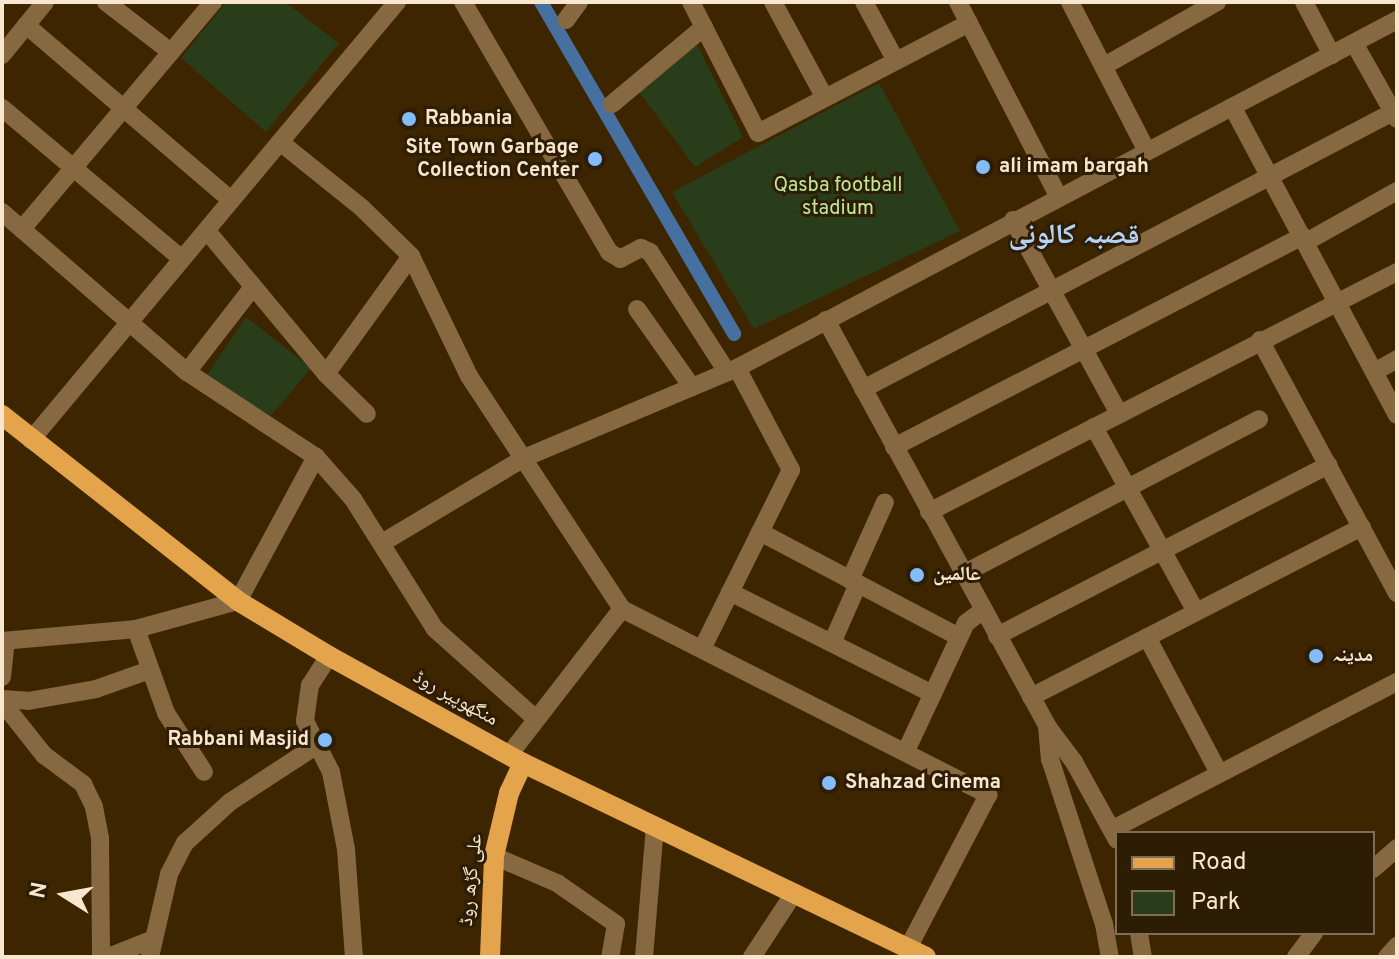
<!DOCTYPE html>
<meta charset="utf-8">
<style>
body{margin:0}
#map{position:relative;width:1399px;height:959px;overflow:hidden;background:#3d2500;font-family:Overpass,"Noto Naskh Arabic",sans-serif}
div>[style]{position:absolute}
.green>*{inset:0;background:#2a3d1a}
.canal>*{height:14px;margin:-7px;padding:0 7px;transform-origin:7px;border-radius:7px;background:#4670a0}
.minor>*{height:18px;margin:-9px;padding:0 9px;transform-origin:9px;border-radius:9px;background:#866841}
.major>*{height:20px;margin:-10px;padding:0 10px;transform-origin:10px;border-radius:10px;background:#e3a44c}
.dots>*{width:22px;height:22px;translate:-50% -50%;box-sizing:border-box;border:4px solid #2e1d05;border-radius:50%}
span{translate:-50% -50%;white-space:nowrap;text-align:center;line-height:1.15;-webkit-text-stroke:6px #2e1d05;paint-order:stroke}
.poi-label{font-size:20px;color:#f9e6ce;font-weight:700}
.left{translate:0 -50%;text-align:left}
.right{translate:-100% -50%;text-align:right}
.park-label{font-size:20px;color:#baea97}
.street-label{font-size:20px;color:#f9e6ce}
.district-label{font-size:28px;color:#b5d3f7;font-weight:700}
.frame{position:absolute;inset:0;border:4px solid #f9e6ce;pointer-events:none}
.legend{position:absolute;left:1115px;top:831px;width:260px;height:104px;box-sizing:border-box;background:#2e1d05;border:2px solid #7f6d55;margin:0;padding:10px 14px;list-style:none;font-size:24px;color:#f9e6ce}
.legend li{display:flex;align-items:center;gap:16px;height:40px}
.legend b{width:40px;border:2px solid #7f6d55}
.north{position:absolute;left:24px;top:855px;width:80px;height:80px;-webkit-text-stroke:6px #2e1d05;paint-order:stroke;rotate:281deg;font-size:22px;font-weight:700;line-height:32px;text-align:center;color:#f9e6ce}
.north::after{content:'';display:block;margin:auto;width:28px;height:36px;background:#f9e6ce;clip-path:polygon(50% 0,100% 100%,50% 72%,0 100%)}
</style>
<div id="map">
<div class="green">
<div style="clip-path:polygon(226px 2px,285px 2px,339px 43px,266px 132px,181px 58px)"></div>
<div style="clip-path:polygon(691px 32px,743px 137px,695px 167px,634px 85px)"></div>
<div style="clip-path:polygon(879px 83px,960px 231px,754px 329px,672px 192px)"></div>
<div style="clip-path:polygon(246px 317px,311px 368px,271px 416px,205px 378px)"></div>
</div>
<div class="canal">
<div style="left:541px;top:2px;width:384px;rotate:59.8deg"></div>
</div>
<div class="minor">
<div style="left:106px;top:2px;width:82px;rotate:37.6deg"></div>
<div style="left:463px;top:2px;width:290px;rotate:59.7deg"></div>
<div style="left:609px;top:252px;width:13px;rotate:32deg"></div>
<div style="left:620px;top:259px;width:24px;rotate:-28deg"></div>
<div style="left:641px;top:248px;width:10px;rotate:24deg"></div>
<div style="left:650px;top:252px;width:143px;rotate:57.3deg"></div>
<div style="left:691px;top:2px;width:147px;rotate:62.9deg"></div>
<div style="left:758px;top:133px;width:238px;rotate:-27.5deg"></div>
<div style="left:773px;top:2px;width:109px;rotate:61.6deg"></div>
<div style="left:864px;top:2px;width:67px;rotate:61.5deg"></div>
<div style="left:958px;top:2px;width:218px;rotate:62.7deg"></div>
<div style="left:1070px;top:2px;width:168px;rotate:62.7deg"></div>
<div style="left:1304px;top:2px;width:60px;rotate:62.2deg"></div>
<div style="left:566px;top:20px;width:22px;rotate:-54deg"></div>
<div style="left:26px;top:25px;width:270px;rotate:40.5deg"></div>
<div style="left:1354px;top:43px;width:87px;rotate:60.5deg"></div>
<div style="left:2px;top:55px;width:68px;rotate:-50.9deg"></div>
<div style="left:1104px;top:66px;width:130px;rotate:-29.5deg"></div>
<div style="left:612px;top:104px;width:120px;rotate:-39.9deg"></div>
<div style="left:2px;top:108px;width:235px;rotate:40deg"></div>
<div style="left:1233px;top:108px;width:348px;rotate:61.9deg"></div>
<div style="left:280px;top:142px;width:105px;rotate:38.8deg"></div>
<div style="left:362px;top:208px;width:69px;rotate:44.4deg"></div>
<div style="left:411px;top:256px;width:133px;rotate:64.2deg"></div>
<div style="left:469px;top:376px;width:279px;rotate:56.7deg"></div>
<div style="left:622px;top:609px;width:411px;rotate:26.9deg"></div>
<div style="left:988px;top:795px;width:173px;rotate:117.6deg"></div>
<div style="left:2px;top:212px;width:245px;rotate:40.9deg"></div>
<div style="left:187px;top:372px;width:154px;rotate:33.4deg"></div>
<div style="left:316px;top:457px;width:56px;rotate:48.6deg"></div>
<div style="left:353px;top:499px;width:154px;rotate:57.8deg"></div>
<div style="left:435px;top:629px;width:134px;rotate:41.7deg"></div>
<div style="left:1013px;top:220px;width:221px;rotate:61.3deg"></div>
<div style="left:22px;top:229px;width:297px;rotate:-49.9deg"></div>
<div style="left:207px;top:231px;width:186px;rotate:50.2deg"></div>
<div style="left:326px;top:374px;width:57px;rotate:44.3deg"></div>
<div style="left:1306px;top:242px;width:104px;rotate:-29.3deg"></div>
<div style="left:637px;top:309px;width:95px;rotate:54.8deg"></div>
<div style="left:826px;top:320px;width:462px;rotate:61.4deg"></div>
<div style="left:1047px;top:726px;width:45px;rotate:53.1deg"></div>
<div style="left:1074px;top:762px;width:89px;rotate:61.1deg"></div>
<div style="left:1260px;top:340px;width:288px;rotate:61.6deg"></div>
<div style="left:187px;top:372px;width:108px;rotate:-52.2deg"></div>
<div style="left:1374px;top:372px;width:26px;rotate:-29deg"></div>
<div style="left:326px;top:374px;width:145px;rotate:-54.2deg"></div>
<div style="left:863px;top:389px;width:602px;rotate:-27.59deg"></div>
<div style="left:1094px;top:427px;width:211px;rotate:61.1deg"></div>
<div style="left:31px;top:440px;width:571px;rotate:-50.12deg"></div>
<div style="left:894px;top:447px;width:460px;rotate:-27.3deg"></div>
<div style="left:929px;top:512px;width:526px;rotate:-27.15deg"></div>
<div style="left:760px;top:532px;width:225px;rotate:27.8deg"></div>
<div style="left:382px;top:543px;width:165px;rotate:-30.9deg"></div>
<div style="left:524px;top:458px;width:231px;rotate:-22.9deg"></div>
<div style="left:737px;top:368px;width:746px;rotate:-27.8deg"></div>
<div style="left:963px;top:574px;width:334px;rotate:-27.6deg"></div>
<div style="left:850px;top:580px;width:85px;rotate:-65.8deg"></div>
<div style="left:730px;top:592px;width:227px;rotate:26.7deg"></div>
<div style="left:136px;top:629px;width:89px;rotate:70.3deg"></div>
<div style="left:166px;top:713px;width:70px;rotate:57.2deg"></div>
<div style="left:997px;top:636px;width:373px;rotate:-27.3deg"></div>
<div style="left:1147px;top:637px;width:154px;rotate:62.1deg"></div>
<div style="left:2px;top:641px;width:135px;rotate:-5.1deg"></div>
<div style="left:136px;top:629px;width:106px;rotate:-15.4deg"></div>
<div style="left:238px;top:601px;width:164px;rotate:-61.6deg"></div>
<div style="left:832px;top:643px;width:64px;rotate:-66.2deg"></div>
<div style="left:703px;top:647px;width:198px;rotate:-63.6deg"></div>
<div style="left:791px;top:470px;width:115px;rotate:-117.9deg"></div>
<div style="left:329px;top:656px;width:35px;rotate:123deg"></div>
<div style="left:310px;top:685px;width:36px;rotate:98deg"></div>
<div style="left:305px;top:721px;width:57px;rotate:63deg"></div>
<div style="left:331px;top:772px;width:78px;rotate:79deg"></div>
<div style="left:346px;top:849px;width:108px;rotate:85.8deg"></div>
<div style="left:2px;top:677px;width:36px;rotate:-84deg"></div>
<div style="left:1031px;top:697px;width:372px;rotate:-27.2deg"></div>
<div style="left:2px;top:699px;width:26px;rotate:4deg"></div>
<div style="left:28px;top:701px;width:69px;rotate:-10deg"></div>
<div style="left:96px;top:689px;width:54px;rotate:-19.4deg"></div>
<div style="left:2px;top:702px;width:68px;rotate:51.6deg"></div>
<div style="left:44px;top:755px;width:49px;rotate:36.6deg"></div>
<div style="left:83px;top:784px;width:25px;rotate:64deg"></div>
<div style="left:94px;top:807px;width:32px;rotate:79deg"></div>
<div style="left:100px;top:838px;width:119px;rotate:89.5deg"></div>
<div style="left:1047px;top:726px;width:33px;rotate:85deg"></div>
<div style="left:1050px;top:759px;width:174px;rotate:71.9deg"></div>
<div style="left:1104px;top:924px;width:34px;rotate:80deg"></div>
<div style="left:906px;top:751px;width:141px;rotate:-64.9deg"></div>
<div style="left:966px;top:623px;width:21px;rotate:-37deg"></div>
<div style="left:509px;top:755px;width:185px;rotate:-52.3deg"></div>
<div style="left:1113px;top:829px;width:320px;rotate:-27.4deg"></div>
<div style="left:494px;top:856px;width:69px;rotate:23.2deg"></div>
<div style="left:557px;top:883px;width:72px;rotate:34.8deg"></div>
<div style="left:616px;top:924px;width:34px;rotate:100deg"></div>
<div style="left:1373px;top:869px;width:32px;rotate:-41deg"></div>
<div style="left:1139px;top:933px;width:24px;rotate:81deg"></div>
<div style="left:108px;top:957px;width:46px;rotate:-21.6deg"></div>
<div style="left:150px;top:957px;width:85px;rotate:-77.1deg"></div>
<div style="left:169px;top:874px;width:35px;rotate:-63deg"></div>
<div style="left:185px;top:843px;width:61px;rotate:-42.3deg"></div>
<div style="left:230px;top:802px;width:104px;rotate:-33.2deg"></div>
<div style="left:644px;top:957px;width:130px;rotate:-85.2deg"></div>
<div style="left:752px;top:957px;width:77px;rotate:-56.7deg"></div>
<div style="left:1296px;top:957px;width:30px;rotate:-53deg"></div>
<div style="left:1387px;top:957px;width:15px;rotate:-48deg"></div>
</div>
<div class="major">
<div style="left:2px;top:415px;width:300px;rotate:38.2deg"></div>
<div style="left:238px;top:601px;width:106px;rotate:31.1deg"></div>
<div style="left:329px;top:656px;width:222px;rotate:28.9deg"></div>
<div style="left:523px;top:763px;width:447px;rotate:25.7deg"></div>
<div style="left:490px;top:957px;width:101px;rotate:-87.7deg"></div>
<div style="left:494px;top:856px;width:65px;rotate:-76.6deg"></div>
<div style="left:509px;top:793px;width:33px;rotate:-65deg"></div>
</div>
<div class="dots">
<div style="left:409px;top:119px;background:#84bcfb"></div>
<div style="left:595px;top:159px;background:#84bcfb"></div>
<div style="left:983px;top:167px;background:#84bcfb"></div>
<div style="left:917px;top:575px;background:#84bcfb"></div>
<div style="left:1316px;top:656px;background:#84bcfb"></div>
<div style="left:325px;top:740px;background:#84bcfb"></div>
<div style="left:829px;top:783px;background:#84bcfb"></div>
</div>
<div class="poi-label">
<span class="left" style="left:425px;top:119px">Rabbania</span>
<span class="right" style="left:579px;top:160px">Site Town Garbage<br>Collection Center</span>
<span class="left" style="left:999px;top:167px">ali imam bargah</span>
<span class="left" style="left:933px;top:575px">عالمین</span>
<span class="left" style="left:1332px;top:656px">مدینہ</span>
<span class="right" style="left:309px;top:740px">Rabbani Masjid</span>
<span class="left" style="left:845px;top:783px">Shahzad Cinema</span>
</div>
<div class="park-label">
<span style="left:838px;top:198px">Qasba football<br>stadium</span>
</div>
<div class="street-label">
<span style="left:455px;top:699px;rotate:29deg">منگھوپیر روڈ</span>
<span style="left:472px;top:880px;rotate:-84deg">علی گڑھ روڈ</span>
</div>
<div class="district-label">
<span style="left:1074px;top:236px">قصبہ کالونی</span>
</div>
<div class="frame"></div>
<ul class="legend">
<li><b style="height:10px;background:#e3a44c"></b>Road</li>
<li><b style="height:22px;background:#2a3d1a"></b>Park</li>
</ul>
<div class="north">N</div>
</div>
